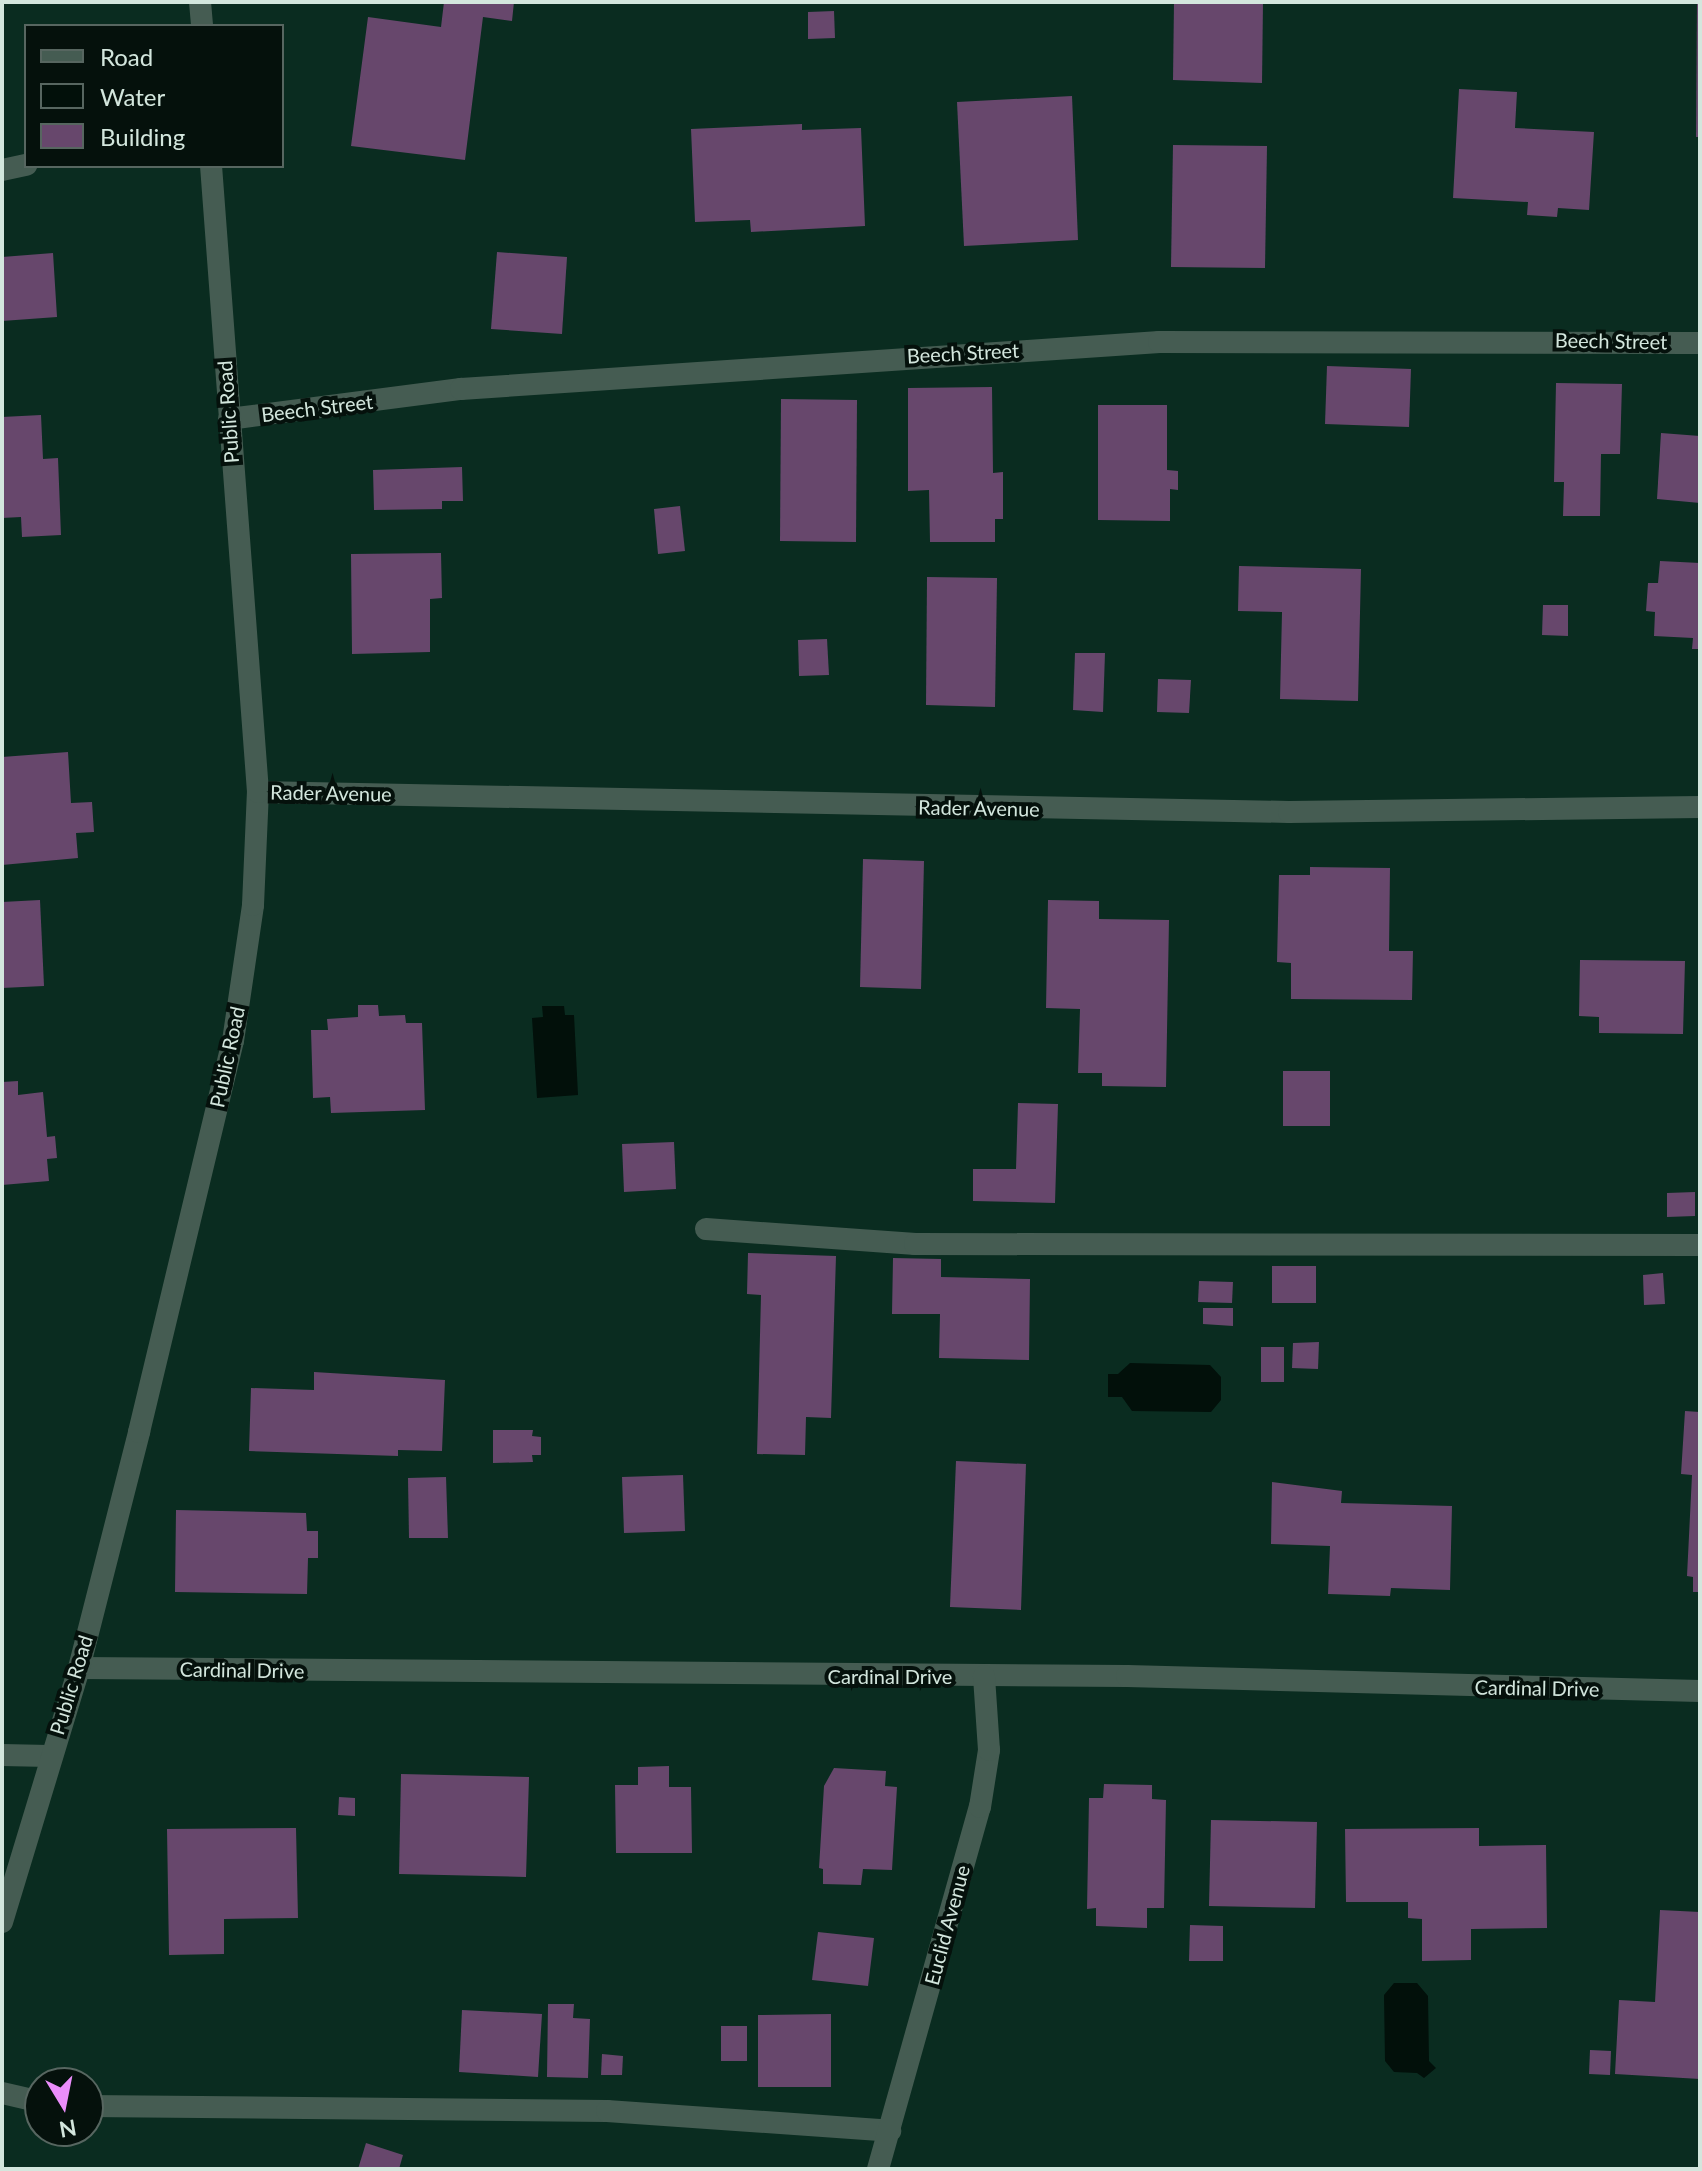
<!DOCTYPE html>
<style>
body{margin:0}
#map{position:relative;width:1702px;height:2171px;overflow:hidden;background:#0a2c20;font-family:Lato,sans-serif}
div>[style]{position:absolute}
.water>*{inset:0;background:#02100a}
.building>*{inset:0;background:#67476c}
.service>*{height:22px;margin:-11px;padding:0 11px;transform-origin:11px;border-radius:11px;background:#455c52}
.minor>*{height:22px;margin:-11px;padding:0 11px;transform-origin:11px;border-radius:11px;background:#455c52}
span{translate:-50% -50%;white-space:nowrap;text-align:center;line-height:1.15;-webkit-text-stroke:8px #05110c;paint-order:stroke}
.street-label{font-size:20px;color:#d3e6dd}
.frame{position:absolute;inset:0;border:4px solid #d3e6dd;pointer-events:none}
.legend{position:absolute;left:24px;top:24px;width:260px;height:144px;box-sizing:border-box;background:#05110c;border:2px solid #576660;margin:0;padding:10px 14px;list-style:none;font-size:24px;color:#d3e6dd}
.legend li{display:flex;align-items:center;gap:16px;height:40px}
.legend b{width:40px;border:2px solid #576660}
.north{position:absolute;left:24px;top:2067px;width:80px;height:80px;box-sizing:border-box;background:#05110c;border:2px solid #576660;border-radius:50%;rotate:170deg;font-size:22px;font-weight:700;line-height:32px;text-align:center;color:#d3e6dd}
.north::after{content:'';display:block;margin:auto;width:28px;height:36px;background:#eb8dfb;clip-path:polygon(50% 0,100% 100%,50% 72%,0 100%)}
</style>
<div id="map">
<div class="water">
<div style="clip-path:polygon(542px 1006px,564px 1006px,565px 1015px,574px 1015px,578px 1095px,537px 1098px,532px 1018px,543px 1017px)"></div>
<div style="clip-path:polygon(1130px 1363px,1210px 1365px,1221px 1377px,1221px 1400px,1211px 1412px,1132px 1411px,1122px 1397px,1108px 1397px,1108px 1374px,1118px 1374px)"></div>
<div style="clip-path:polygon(1394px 1983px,1417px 1983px,1428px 1996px,1429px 2061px,1436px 2068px,1424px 2078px,1417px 2073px,1394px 2072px,1385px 2061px,1384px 1995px)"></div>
</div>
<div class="building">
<div style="clip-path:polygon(444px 2px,514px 2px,512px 21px,483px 17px,465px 160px,351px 146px,368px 17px,441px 27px)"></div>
<div style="clip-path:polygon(1174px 2px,1263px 2px,1262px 83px,1173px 80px)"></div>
<div style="clip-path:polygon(1697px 2px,1700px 2px,1700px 137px,1696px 137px)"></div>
<div style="clip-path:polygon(834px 11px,835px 38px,808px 39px,808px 12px)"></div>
<div style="clip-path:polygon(1459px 89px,1517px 92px,1515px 128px,1594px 132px,1589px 210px,1558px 208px,1557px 217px,1527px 215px,1528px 202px,1453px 198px)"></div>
<div style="clip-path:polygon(1072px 96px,1078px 240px,964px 246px,957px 102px)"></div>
<div style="clip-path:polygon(802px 124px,802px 130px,861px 128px,865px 226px,751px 232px,750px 220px,695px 222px,691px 129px)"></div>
<div style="clip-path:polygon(1173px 145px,1267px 146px,1265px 268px,1171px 267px)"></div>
<div style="clip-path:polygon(497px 252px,567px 257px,562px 334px,491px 329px)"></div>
<div style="clip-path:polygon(53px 253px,57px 317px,2px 321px,2px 257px)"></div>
<div style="clip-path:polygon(1327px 366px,1411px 369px,1409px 427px,1325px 424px)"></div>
<div style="clip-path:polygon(1556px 383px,1622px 384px,1620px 454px,1601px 454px,1600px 516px,1563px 516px,1564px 482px,1554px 482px)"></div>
<div style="clip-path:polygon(992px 387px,993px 473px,1003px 472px,1003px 519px,995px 519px,995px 542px,930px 542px,929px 490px,908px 491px,908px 388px)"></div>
<div style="clip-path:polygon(781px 399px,857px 400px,856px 542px,780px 541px)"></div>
<div style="clip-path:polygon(1098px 405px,1167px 405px,1167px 470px,1178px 471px,1178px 490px,1170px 489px,1170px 521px,1098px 520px)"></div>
<div style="clip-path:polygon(41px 415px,43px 459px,58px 458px,61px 535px,22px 537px,21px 517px,2px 518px,2px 417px)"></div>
<div style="clip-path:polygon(1661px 433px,1700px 436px,1700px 503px,1657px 499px)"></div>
<div style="clip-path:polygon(462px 467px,463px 501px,442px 501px,442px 509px,374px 510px,373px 470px)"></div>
<div style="clip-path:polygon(680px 506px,685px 551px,658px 554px,654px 509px)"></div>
<div style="clip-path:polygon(441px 553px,442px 598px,430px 599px,430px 652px,352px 654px,351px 554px)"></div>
<div style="clip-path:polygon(1660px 561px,1700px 563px,1700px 649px,1692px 649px,1693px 638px,1654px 636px,1655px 612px,1646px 611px,1648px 583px,1658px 583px)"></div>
<div style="clip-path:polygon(1239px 566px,1361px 569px,1358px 701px,1280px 699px,1282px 612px,1238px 611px)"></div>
<div style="clip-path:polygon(927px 577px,997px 578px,995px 707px,926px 705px)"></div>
<div style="clip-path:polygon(1543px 605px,1568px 605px,1568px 636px,1542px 635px)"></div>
<div style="clip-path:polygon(827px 639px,829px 675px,799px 676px,798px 640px)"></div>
<div style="clip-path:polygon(1075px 653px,1105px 653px,1103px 712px,1073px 710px)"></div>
<div style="clip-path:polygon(1158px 679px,1191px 680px,1189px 713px,1157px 712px)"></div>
<div style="clip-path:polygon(68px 752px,71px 803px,92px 802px,94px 832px,76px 833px,78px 858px,2px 865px,2px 757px)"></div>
<div style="clip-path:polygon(863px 859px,924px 861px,921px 989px,860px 987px)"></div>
<div style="clip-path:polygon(1310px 867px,1390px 868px,1389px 951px,1413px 951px,1412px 1000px,1291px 999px,1291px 963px,1277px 962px,1279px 875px,1310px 875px)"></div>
<div style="clip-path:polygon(40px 900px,44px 986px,2px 988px,2px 902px)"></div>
<div style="clip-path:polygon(1048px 900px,1099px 901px,1099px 919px,1169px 920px,1166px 1087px,1102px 1086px,1102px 1073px,1078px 1073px,1080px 1009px,1046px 1008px)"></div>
<div style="clip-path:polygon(1580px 960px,1685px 961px,1683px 1034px,1599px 1033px,1599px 1017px,1579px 1016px)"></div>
<div style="clip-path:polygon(358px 1005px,378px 1005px,379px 1016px,405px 1015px,406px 1023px,422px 1023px,425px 1110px,331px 1113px,330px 1097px,313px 1098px,311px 1030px,328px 1030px,327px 1019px,358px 1017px)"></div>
<div style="clip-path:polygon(1283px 1071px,1330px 1071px,1330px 1126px,1283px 1126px)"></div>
<div style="clip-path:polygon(18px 1081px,18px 1095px,43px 1092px,47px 1137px,55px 1136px,57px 1158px,47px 1159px,49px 1181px,2px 1185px,2px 1082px)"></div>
<div style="clip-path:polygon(1018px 1103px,1058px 1104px,1055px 1203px,973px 1201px,973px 1169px,1016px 1169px)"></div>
<div style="clip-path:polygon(674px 1142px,676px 1189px,624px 1192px,622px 1144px)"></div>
<div style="clip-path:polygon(1695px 1192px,1695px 1216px,1667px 1217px,1667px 1193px)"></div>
<div style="clip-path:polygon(748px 1253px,836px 1256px,831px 1418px,806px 1417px,805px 1455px,757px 1454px,761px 1295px,747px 1294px)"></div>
<div style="clip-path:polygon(893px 1258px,941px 1259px,941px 1277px,1030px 1279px,1029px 1360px,939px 1358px,940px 1314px,892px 1314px)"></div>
<div style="clip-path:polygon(1272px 1266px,1316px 1266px,1316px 1303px,1272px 1303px)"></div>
<div style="clip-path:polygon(1663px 1273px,1665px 1304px,1644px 1305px,1643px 1275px)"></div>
<div style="clip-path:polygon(1199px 1281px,1233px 1282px,1232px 1303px,1198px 1302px)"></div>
<div style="clip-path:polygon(1203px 1308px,1233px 1308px,1233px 1326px,1203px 1324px)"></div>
<div style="clip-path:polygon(1319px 1342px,1318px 1369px,1292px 1368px,1293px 1343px)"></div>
<div style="clip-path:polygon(1261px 1347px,1284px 1347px,1284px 1382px,1261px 1382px)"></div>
<div style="clip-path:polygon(314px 1372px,445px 1380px,442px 1451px,398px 1450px,398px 1456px,249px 1451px,251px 1388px,314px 1390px)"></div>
<div style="clip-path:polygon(1685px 1411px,1700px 1412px,1700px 1592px,1693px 1592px,1693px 1577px,1687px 1576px,1692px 1475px,1681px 1474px)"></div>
<div style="clip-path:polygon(493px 1430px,533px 1430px,532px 1436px,541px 1437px,541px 1455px,532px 1455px,533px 1462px,493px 1463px)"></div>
<div style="clip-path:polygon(956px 1461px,1026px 1464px,1021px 1610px,950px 1607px)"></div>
<div style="clip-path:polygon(683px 1475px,685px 1531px,624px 1533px,622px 1477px)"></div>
<div style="clip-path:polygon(446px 1477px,448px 1538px,409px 1538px,408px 1478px)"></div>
<div style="clip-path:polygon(1272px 1482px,1342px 1491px,1341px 1503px,1452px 1506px,1450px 1590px,1391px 1588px,1390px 1596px,1328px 1594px,1330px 1546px,1271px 1544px)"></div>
<div style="clip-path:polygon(176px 1510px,306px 1513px,307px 1531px,318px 1531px,318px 1558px,308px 1558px,307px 1594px,175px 1592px)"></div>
<div style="clip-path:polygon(669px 1766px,669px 1787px,691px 1787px,692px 1853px,616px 1853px,615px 1785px,638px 1785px,638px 1767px)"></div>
<div style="clip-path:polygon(834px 1768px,886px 1771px,885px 1786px,897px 1787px,892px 1870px,863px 1869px,861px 1885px,823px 1884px,823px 1869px,819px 1868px,824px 1786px)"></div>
<div style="clip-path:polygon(401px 1774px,529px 1777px,526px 1877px,399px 1874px)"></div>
<div style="clip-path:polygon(1104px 1784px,1152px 1785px,1152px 1799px,1166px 1800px,1164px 1908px,1147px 1908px,1147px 1928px,1096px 1926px,1096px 1908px,1087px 1909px,1089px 1798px,1103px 1798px)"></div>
<div style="clip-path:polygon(339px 1797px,355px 1798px,355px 1816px,338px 1815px)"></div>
<div style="clip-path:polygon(1211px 1820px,1317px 1822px,1315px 1908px,1209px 1906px)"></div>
<div style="clip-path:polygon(296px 1828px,298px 1918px,224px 1919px,224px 1954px,169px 1955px,167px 1829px)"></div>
<div style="clip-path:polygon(1479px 1828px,1479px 1846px,1546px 1845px,1547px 1928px,1471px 1929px,1471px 1960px,1422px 1961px,1422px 1919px,1408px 1918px,1408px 1902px,1346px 1902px,1345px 1829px)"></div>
<div style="clip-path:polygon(1660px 1910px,1700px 1912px,1700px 2079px,1615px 2074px,1619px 2000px,1655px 2002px)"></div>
<div style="clip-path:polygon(1190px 1925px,1223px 1926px,1223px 1961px,1189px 1961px)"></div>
<div style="clip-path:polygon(818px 1932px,874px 1938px,868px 1986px,812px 1980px)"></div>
<div style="clip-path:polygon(548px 2004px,574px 2004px,573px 2018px,590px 2019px,588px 2078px,547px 2077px)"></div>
<div style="clip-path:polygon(462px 2010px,542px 2014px,538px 2077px,459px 2072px)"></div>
<div style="clip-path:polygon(831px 2014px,831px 2087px,758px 2087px,758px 2015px)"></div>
<div style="clip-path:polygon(721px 2026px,747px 2026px,747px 2061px,721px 2061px)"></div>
<div style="clip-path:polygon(1590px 2050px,1611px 2051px,1610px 2075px,1589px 2074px)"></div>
<div style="clip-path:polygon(602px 2054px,623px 2056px,622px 2075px,601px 2075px)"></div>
<div style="clip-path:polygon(366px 2143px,403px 2155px,399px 2169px,358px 2169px)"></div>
</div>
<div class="service">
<div style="left:706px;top:1229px;width:210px;rotate:4.1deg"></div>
<div style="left:915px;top:1244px;width:785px;rotate:0.07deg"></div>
<div style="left:2px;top:2093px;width:39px;rotate:13deg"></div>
<div style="left:88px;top:2106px;width:519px;rotate:0.55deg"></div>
<div style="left:607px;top:2111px;width:284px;rotate:4deg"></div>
</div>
<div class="minor">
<div style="left:200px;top:2px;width:24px;rotate:85deg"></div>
<div style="left:2px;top:170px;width:25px;rotate:-12deg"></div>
<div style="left:229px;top:419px;width:234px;rotate:-7.4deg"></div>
<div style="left:461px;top:389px;width:700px;rotate:-3.85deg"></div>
<div style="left:1159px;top:342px;width:541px;rotate:0.11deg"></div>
<div style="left:258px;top:792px;width:1031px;rotate:1.11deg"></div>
<div style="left:1289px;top:812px;width:411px;rotate:-0.7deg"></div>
<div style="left:79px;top:1668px;width:1048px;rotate:0.44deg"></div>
<div style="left:1127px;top:1676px;width:573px;rotate:1.5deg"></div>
<div style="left:2px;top:1755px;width:47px;rotate:1.2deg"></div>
<div style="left:2px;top:1922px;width:265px;rotate:-73.1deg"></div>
<div style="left:79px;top:1668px;width:244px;rotate:-75.7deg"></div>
<div style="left:139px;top:1432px;width:402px;rotate:-76.5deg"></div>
<div style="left:233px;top:1041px;width:137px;rotate:-81.6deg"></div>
<div style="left:253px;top:905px;width:113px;rotate:-87.5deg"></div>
<div style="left:258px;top:792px;width:628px;rotate:-94.29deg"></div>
<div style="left:878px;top:2169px;width:376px;rotate:-74.3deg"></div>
<div style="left:980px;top:1807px;width:58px;rotate:-81deg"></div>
<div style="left:989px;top:1750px;width:74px;rotate:-93.9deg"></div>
</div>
<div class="street-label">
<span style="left:1611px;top:341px;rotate:1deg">Beech Street</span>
<span style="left:963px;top:353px;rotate:-3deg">Beech Street</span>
<span style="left:317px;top:408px;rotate:-7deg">Beech Street</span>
<span style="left:228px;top:412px;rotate:-94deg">Public Road</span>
<span style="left:331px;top:793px;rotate:1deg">Rader Avenue</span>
<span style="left:979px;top:808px;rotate:1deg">Rader Avenue</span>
<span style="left:227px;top:1057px;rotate:-78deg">Public Road</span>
<span style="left:242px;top:1670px;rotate:1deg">Cardinal Drive</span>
<span style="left:890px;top:1676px">Cardinal Drive</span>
<span style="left:71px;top:1685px;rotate:-73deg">Public Road</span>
<span style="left:1537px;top:1688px;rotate:1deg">Cardinal Drive</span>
<span style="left:947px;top:1925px;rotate:-75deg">Euclid Avenue</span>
</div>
<div class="frame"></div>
<ul class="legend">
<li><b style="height:10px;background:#455c52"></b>Road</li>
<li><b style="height:22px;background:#02100a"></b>Water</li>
<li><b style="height:22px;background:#67476c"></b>Building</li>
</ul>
<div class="north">N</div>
</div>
